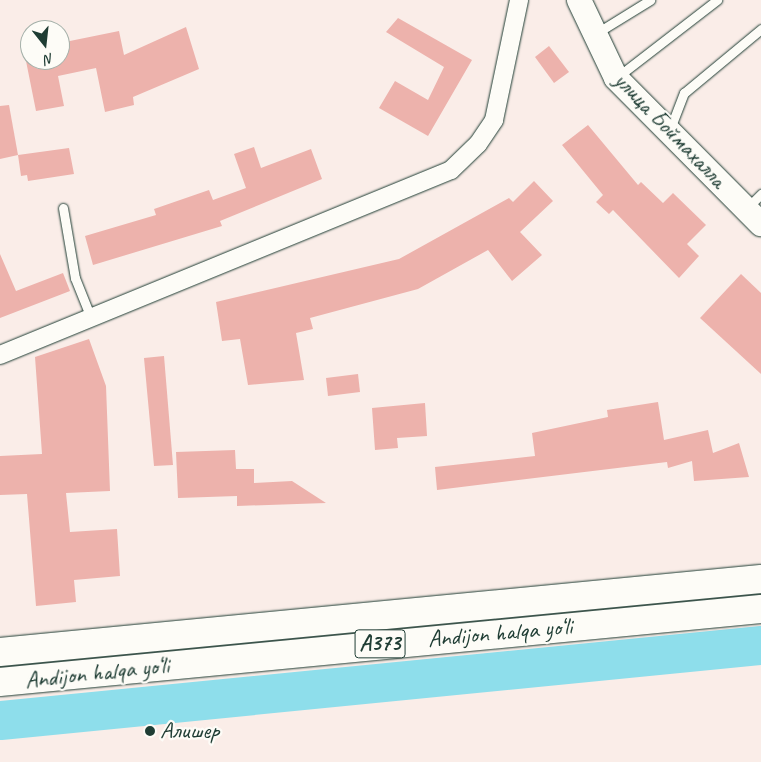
<!DOCTYPE html>
<meta charset="utf-8">
<style>
body{margin:0}
#map{position:relative;width:761px;height:762px;overflow:hidden;background:#faede8;font-family:Caveat,sans-serif}
div>[style]{position:absolute}
.river>*{height:39px;margin:-19.5px;padding:0 19.5px;transform-origin:19.5px;border-radius:19.5px;background:#8edeeb}
.building>*{inset:0;background:#edb2ac}
.roads{filter:drop-shadow(0 0 1px #1f3d34) drop-shadow(0 0 1px #1f3d34)}
.lane>*{height:9px;margin:-4.5px;padding:0 4.5px;transform-origin:4.5px;border-radius:4.5px;background:#fdfcf7}
.street>*{height:18px;margin:-9px;padding:0 9px;transform-origin:9px;border-radius:9px;background:#fdfcf7}
.secondary>*{height:24px;margin:-12px;padding:0 12px;transform-origin:12px;border-radius:12px;background:#fdfcf7}
.highway>*{height:28px;margin:-14px;padding:0 14px;transform-origin:14px;border-radius:14px;background:#fdfcf7}
.dots>*{width:14px;height:14px;translate:-50% -50%;box-sizing:border-box;border:2px solid #fdfcf7;border-radius:50%}
span{translate:-50% -50%;white-space:nowrap;text-align:center;line-height:1.15;-webkit-text-stroke:4.5px #fdfcf7;paint-order:stroke}
.shield-label span{padding:1px 4px;background:#fdfcf7;border:1px solid;border-radius:4px;-webkit-text-stroke-width:0}
.shield-label{font-size:22px;color:#1f3d34;font-weight:700}
.street-label{font-size:24px;color:#1f3d34}
.poi-label{font-size:24px;color:#1f3d34}
.left{translate:0 -50%;text-align:left}
.north{position:absolute;left:20px;top:20px;width:50px;height:50px;box-sizing:border-box;background:#fdfcf7;border:1px solid #a4b0a9;border-radius:50%;rotate:164deg;font-size:14px;font-weight:700;line-height:20px;text-align:center;color:#1f3d34}
.north::after{content:'';display:block;margin:auto;width:18px;height:22px;background:#1f3d34;clip-path:polygon(50% 0,100% 100%,50% 72%,0 100%)}
</style>
<div id="map">
<div class="river">
<div style="left:0;top:720px;width:765px;rotate:-5.63deg"></div>
</div>
<div class="building">
<div style="clip-path:polygon(398px 18px,472px 60px,428px 136px,379px 108px,395px 81px,428px 100px,444px 67px,386px 32px)"></div>
<div style="clip-path:polygon(186px 27px,199px 69px,133px 97px,134px 105px,105px 112px,96px 68px,58px 76px,64px 106px,36px 111px,24px 51px,30px 50px,30px 60px,60px 60px,60px 43px,119px 31px,124px 55px)"></div>
<div style="clip-path:polygon(549px 46px,569px 72px,554px 83px,535px 57px)"></div>
<div style="clip-path:polygon(9px 105px,18px 155px,0 159px,0 106px)"></div>
<div style="clip-path:polygon(588px 125px,638px 185px,641px 182px,663px 203px,673px 193px,706px 225px,687px 244px,699px 256px,679px 278px,613px 210px,609px 214px,596px 202px,603px 195px,562px 145px)"></div>
<div style="clip-path:polygon(254px 147px,261px 168px,311px 149px,322px 179px,220px 221px,222px 226px,93px 265px,85px 236px,156px 215px,154px 209px,209px 190px,213px 200px,246px 188px,234px 154px)"></div>
<div style="clip-path:polygon(69px 148px,74px 174px,28px 181px,27px 175px,21px 176px,18px 155px)"></div>
<div style="clip-path:polygon(534px 181px,553px 201px,520px 232px,542px 255px,512px 281px,488px 250px,418px 289px,310px 318px,313px 329px,296px 333px,304px 380px,248px 385px,240px 339px,222px 341px,216px 302px,399px 259px,509px 198px,513px 202px)"></div>
<div style="clip-path:polygon(0 254px,16px 291px,63px 273px,70px 291px,0 318px)"></div>
<div style="clip-path:polygon(741px 274px,761px 293px,761px 374px,700px 318px)"></div>
<div style="clip-path:polygon(89px 339px,106px 386px,110px 491px,66px 493px,70px 532px,117px 529px,120px 576px,74px 580px,76px 602px,36px 606px,27px 494px,0 495px,0 456px,42px 454px,35px 357px)"></div>
<div style="clip-path:polygon(164px 356px,173px 465px,154px 466px,144px 358px)"></div>
<div style="clip-path:polygon(358px 374px,360px 392px,328px 396px,326px 378px)"></div>
<div style="clip-path:polygon(658px 402px,664px 440px,708px 430px,713px 453px,739px 443px,749px 477px,694px 481px,692px 461px,668px 468px,667px 462px,437px 490px,435px 467px,535px 456px,532px 433px,608px 417px,607px 410px)"></div>
<div style="clip-path:polygon(425px 403px,427px 436px,397px 438px,398px 448px,375px 450px,372px 408px)"></div>
<div style="clip-path:polygon(235px 450px,236px 469px,254px 469px,254px 483px,292px 481px,326px 503px,237px 506px,237px 496px,178px 498px,176px 452px)"></div>
</div>
<div class="roads">
<div class="lane">
<div style="left:595px;top:34px;width:65px;rotate:-31.7deg"></div>
<div style="left:616px;top:78px;width:128px;rotate:-37.7deg"></div>
<div style="left:670px;top:129px;width:39px;rotate:-69deg"></div>
<div style="left:684px;top:93px;width:100px;rotate:-39.7deg"></div>
<div style="left:63px;top:208px;width:71px;rotate:80.3deg"></div>
<div style="left:75px;top:278px;width:43px;rotate:68.2deg"></div>
<div style="left:747px;top:208px;width:20px;rotate:-45deg"></div>
</div>
<div class="street">
<div style="left:0;top:355px;width:487px;rotate:-22.3deg"></div>
<div style="left:451px;top:170px;width:37px;rotate:-44deg"></div>
<div style="left:478px;top:144px;width:29px;rotate:-56deg"></div>
<div style="left:494px;top:120px;width:123px;rotate:-78.2deg"></div>
</div>
<div class="secondary">
<div style="left:579px;top:0;width:86px;rotate:64.6deg"></div>
<div style="left:616px;top:78px;width:206px;rotate:45.2deg"></div>
</div>
<div class="highway">
<div style="left:0;top:652px;width:764px;rotate:-5.48deg"></div>
<div style="left:0;top:682px;width:764px;rotate:-5.48deg"></div>
</div>
</div>
<div class="dots">
<div style="left:150px;top:731px;background:#1f3d34"></div>
</div>
<div class="shield-label">
<span style="left:380px;top:644px">A373</span>
</div>
<div class="street-label">
<span style="left:670px;top:130px;rotate:46deg">улица Боймахалла</span>
<span style="left:500px;top:633px;rotate:-5deg">Andijon halqa yo‘li</span>
<span style="left:97px;top:673px;rotate:-6deg">Andijon halqa yo‘li</span>
</div>
<div class="poi-label">
<span class="left" style="left:160px;top:731px">Алишер</span>
</div>
<div class="north">N</div>
</div>
